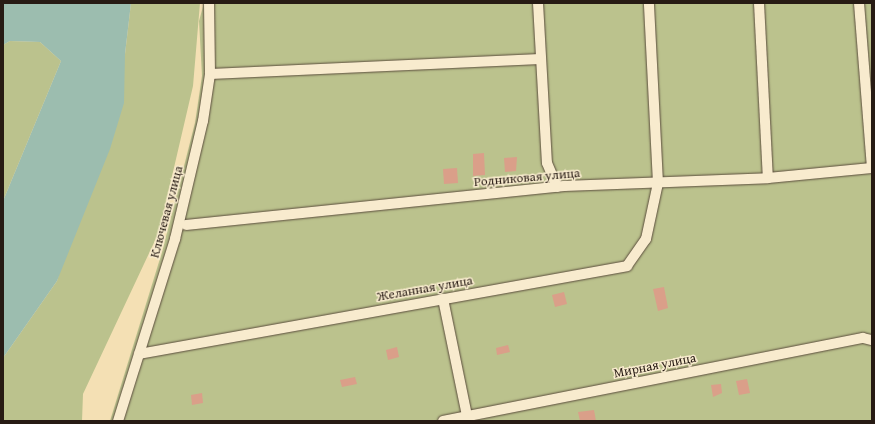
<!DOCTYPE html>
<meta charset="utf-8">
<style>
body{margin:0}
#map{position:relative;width:875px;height:424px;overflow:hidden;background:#f4e0b4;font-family:"Gentium Book Plus",serif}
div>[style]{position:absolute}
.green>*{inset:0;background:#bbc28d}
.water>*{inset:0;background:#9cbdaf}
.building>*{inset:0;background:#da9f89}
.roads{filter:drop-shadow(0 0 1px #5a4c3c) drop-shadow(0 0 1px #5a4c3c)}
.minor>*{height:10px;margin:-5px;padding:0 5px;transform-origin:5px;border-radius:5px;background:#f8ebce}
span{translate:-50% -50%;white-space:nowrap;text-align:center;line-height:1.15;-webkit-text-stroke:3px #f8ebce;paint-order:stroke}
.street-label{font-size:13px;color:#271b14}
.frame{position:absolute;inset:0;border:4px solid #271b14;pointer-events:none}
</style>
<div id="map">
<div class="green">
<div style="clip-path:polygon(131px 3px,200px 3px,193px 86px,159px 232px,83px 394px,82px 421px,3px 421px,3px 358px,57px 281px,125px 54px)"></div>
<div style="clip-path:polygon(204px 3px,872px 3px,872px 421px,110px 421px,162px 252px,195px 123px,202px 76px,199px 21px)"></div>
<div style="clip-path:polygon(10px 41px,40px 42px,61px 61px,3px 201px,3px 45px)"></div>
</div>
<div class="water">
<div style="clip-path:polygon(3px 3px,131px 3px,125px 54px,124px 103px,110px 149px,57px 281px,3px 358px,3px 201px,61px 61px,40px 42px,10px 41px,3px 45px)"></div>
</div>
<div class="building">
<div style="clip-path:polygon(484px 153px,485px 175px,473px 176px,473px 154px)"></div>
<div style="clip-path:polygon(517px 157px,516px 171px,505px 172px,504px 158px)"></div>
<div style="clip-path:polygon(457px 168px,458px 183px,444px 184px,443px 169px)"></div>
<div style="clip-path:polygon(664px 287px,668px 308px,658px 311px,653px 289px)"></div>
<div style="clip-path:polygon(564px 292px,567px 304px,555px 307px,552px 295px)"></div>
<div style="clip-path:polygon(508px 345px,510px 352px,497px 355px,496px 348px)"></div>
<div style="clip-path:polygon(397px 347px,399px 357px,388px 360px,386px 350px)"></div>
<div style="clip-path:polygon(355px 377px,357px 384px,342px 387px,340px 380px)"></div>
<div style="clip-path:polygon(747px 379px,750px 393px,739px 395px,736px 381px)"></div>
<div style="clip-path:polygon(721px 384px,722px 393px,713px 397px,711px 385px)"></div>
<div style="clip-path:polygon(202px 393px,203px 403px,192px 405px,191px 395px)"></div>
<div style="clip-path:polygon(594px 410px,596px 421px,580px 421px,578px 412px)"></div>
</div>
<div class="roads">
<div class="minor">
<div style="left:538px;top:3px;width:160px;rotate:86.8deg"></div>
<div style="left:547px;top:163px;width:26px;rotate:67deg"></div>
<div style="left:759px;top:3px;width:175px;rotate:87.1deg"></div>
<div style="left:859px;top:3px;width:165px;rotate:85.5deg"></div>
<div style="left:210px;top:74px;width:331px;rotate:-2.6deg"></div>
<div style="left:186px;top:225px;width:380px;rotate:-5.9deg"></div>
<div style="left:564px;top:186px;width:204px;rotate:-2.2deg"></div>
<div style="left:768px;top:178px;width:104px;rotate:-5.5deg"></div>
<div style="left:443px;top:299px;width:125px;rotate:78.4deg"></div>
<div style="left:139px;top:354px;width:496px;rotate:-10.2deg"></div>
<div style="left:627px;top:266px;width:33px;rotate:-55deg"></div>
<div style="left:646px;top:239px;width:57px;rotate:-77.9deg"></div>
<div style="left:658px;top:183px;width:180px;rotate:-92.9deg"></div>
<div style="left:118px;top:421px;width:191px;rotate:-72.6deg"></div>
<div style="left:175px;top:239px;width:121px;rotate:-76.7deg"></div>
<div style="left:203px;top:121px;width:48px;rotate:-81.5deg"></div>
<div style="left:210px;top:74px;width:71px;rotate:-90.8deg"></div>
<div style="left:443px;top:421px;width:428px;rotate:-11.2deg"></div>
<div style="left:863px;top:338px;width:9px;rotate:13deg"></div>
</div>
</div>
<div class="street-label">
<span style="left:527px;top:178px;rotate:-5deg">Родниковая улица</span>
<span style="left:167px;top:212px;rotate:-75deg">Ключевая улица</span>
<span style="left:425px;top:289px;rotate:-10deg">Желанная улица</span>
<span style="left:655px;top:366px;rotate:-11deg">Мирная улица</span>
</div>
<div class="frame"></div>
</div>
